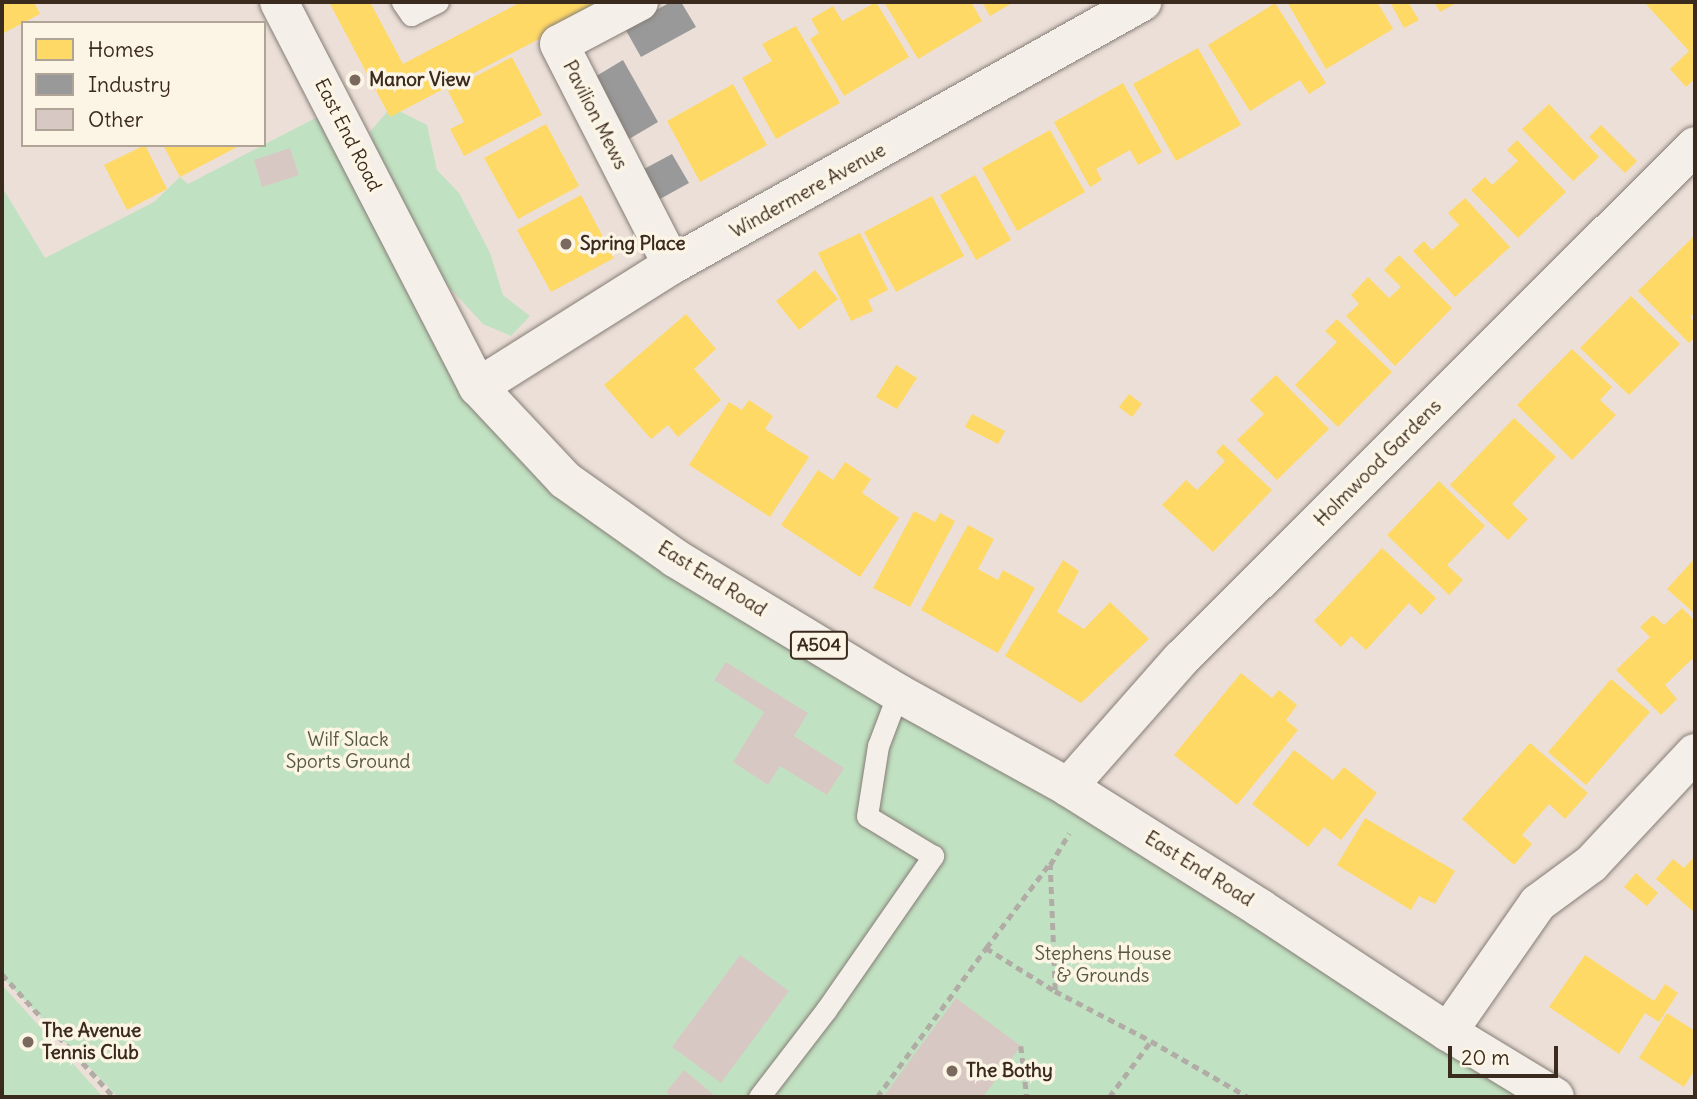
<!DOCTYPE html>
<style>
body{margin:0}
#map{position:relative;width:1697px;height:1099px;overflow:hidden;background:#ebdfd7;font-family:Delius,sans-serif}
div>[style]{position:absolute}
.green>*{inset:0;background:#c1e2c2}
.homes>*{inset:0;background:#ffd966}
.industry>*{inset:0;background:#999}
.building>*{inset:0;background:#d8c8c3}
.path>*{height:4.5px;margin-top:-2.25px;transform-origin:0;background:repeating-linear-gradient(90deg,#b1aca6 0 7px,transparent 0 12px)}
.roads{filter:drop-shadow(0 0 2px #857d76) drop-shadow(0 0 2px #857d76)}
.service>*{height:21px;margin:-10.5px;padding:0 10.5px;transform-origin:10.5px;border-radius:10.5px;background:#f4efe9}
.minor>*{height:38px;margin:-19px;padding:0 19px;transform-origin:19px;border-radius:19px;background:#f4efe9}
.primary>*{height:38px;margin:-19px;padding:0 19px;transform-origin:19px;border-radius:19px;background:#f4efe9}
.dots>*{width:19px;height:19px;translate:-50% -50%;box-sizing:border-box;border:4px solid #fcf5e5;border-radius:50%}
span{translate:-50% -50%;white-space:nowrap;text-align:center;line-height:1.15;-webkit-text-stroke:7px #fcf5e5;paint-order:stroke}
.shield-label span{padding:2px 5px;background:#fcf5e5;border:2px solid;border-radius:5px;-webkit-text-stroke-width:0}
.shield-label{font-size:18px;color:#3b2a1e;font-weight:700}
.poi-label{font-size:19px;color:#3b2a1e;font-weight:700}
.left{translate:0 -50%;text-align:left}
.street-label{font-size:19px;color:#3b2a1e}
.park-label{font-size:19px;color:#545843}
.frame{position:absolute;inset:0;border:4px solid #3b2a1e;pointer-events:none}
.legend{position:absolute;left:21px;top:21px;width:245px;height:126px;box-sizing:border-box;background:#fcf5e5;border:2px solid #afa495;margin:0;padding:9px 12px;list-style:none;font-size:21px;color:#3b2a1e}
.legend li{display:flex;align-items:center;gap:14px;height:35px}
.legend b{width:35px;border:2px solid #afa495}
.scale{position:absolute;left:1448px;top:1046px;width:110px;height:32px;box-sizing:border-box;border:4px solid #3b2a1e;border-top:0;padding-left:9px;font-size:21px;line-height:24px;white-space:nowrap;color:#3b2a1e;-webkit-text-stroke:5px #fcf5e5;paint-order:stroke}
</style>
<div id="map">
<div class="green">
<div style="clip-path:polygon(391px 107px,427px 125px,437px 170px,459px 193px,490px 253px,503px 295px,530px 316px,511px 336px,483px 324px,446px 284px,378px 160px,370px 132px)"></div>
<div style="clip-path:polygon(331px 110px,479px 388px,563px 480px,1555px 1097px,118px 1097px,2px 977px,2px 187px,45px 258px,154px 202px,180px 177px,188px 184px)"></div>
<div style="clip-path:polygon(2px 984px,4px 987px,103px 1097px,2px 1097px)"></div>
</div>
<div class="homes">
<div style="clip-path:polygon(2px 2px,34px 2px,40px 14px,2px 34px)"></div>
<div style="clip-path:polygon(329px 2px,370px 2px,403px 64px,521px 2px,610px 2px,390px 117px)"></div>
<div style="clip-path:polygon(876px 2px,909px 57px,844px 96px,810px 39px,819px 33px,811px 19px,833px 6px,842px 21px)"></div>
<div style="clip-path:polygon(884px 2px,971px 2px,982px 21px,918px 59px)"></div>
<div style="clip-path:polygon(982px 2px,1014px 2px,990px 16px)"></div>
<div style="clip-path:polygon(1287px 2px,1377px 2px,1393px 29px,1326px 69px)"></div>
<div style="clip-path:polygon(1390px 2px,1408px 2px,1419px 20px,1404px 28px)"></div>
<div style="clip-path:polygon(1434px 2px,1458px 2px,1440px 12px)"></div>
<div style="clip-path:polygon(1644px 2px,1695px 2px,1695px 79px,1686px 87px,1670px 69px,1689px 51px)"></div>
<div style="clip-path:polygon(1275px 3px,1326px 83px,1309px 94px,1300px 80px,1250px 111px,1208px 45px)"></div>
<div style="clip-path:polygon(796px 26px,840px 103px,776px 139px,742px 78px,772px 61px,762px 44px)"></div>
<div style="clip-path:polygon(1198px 48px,1241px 125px,1176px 161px,1133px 84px)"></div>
<div style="clip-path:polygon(512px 57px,542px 115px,464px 156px,450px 129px,464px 122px,448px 91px)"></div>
<div style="clip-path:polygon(1123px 83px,1162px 152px,1138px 165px,1130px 150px,1096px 169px,1102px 180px,1090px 187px,1054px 122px)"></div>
<div style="clip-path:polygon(733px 84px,767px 145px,700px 182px,667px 121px)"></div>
<div style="clip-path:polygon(1549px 104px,1599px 157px,1573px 181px,1522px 129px)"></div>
<div style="clip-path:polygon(546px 124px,579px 186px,518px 219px,484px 158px)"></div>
<div style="clip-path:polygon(1601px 125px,1637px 161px,1625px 173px,1589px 137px)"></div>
<div style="clip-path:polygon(1050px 130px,1085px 192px,1017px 231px,982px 168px)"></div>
<div style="clip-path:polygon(1517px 140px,1566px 192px,1518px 238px,1471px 190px,1485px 177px,1492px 185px,1518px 161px,1507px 150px)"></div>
<div style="clip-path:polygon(145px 145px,167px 189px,127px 210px,104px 165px)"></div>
<div style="clip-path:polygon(163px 145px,236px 145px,237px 147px,180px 177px)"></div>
<div style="clip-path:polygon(975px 175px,1011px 240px,976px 260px,940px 195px)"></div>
<div style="clip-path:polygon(581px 195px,614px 258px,551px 292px,517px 230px)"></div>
<div style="clip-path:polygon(932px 196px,964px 256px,896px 292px,864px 232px)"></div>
<div style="clip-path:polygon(1465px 198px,1510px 247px,1455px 297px,1413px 251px,1424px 241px,1432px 250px,1459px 225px,1448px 213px)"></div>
<div style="clip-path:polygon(860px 233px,888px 290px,868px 300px,873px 311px,851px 321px,818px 253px)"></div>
<div style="clip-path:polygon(1695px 235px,1695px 312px,1690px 317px,1695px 323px,1695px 337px,1689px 343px,1638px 291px)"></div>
<div style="clip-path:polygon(1399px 255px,1452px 308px,1395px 366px,1346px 316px,1359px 304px,1351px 295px,1368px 277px,1389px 298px,1401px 287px,1384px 270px)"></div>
<div style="clip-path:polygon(815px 270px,838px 299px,799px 330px,776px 301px)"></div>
<div style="clip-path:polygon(1631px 296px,1680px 344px,1629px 395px,1580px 348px)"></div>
<div style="clip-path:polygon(686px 314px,716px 349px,694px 369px,721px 400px,678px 437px,668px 425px,651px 439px,604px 385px)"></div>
<div style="clip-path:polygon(1337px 319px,1392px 372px,1338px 427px,1295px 385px,1337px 342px,1325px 331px)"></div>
<div style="clip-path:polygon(1572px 349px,1612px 387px,1600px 400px,1616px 415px,1572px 460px,1517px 405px)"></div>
<div style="clip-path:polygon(896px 365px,917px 378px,897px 409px,876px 397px)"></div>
<div style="clip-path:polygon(1276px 375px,1329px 429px,1277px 480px,1237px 440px,1264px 414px,1250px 400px)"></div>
<div style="clip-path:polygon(1129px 394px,1142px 404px,1132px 417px,1119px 407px)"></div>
<div style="clip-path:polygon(749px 400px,773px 416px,765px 429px,809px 457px,770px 517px,689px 465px,729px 402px,742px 410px)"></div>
<div style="clip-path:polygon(972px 414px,1005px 431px,998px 444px,965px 427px)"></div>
<div style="clip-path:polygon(1514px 418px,1556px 457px,1512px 504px,1528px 519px,1508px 540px,1450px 485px)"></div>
<div style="clip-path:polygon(1223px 444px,1272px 490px,1213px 552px,1162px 505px,1186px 480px,1197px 490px,1225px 461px,1216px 452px)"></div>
<div style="clip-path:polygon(845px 462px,871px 479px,862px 493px,899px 518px,860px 577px,781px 525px,818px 470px,833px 480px)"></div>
<div style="clip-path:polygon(1439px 481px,1485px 526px,1447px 565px,1463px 580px,1449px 595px,1387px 535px)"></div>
<div style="clip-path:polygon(914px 511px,935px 522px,940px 513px,955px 521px,910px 607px,873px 588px)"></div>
<div style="clip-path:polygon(968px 525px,994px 539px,978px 569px,998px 580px,1003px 570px,1035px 588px,998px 653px,921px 610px)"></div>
<div style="clip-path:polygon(1382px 548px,1436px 598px,1421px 615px,1409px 603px,1366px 650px,1351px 636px,1341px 647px,1314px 621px)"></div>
<div style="clip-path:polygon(1695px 558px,1695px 614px,1667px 589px)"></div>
<div style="clip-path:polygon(1063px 560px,1079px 571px,1057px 612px,1084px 629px,1110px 602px,1149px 639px,1081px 703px,1005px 656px)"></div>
<div style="clip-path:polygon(1682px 608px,1695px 621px,1695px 662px,1692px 659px,1665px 685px,1677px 699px,1661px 715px,1616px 670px,1650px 637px,1640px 627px,1653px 615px,1664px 625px)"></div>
<div style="clip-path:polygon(1241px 673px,1272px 698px,1279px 690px,1297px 705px,1286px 720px,1298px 730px,1237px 805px,1174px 755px)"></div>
<div style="clip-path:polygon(1611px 679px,1650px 712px,1586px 785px,1548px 752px)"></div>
<div style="clip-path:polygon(1530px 743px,1588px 793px,1565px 819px,1549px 804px,1522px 835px,1532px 844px,1514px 865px,1462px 819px)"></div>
<div style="clip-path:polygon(1294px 750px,1333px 780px,1344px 767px,1377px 793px,1341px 840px,1324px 827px,1308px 847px,1252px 804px)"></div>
<div style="clip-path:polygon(1365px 818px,1455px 871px,1435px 904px,1419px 896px,1411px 910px,1337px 865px)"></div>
<div style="clip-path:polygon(1695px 856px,1695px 913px,1656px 879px,1673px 859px,1684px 868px)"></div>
<div style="clip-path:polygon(1636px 873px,1658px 893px,1647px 906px,1624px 887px)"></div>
<div style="clip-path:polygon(1585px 955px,1654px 1001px,1665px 984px,1678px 993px,1659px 1022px,1645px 1013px,1619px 1054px,1549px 1007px)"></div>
<div style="clip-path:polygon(1667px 1013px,1695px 1031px,1695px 1069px,1684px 1087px,1639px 1058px)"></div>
</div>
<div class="industry">
<div style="clip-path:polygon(671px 2px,681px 2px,696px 27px,641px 57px,624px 27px)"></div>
<div style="clip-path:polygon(623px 60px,658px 122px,629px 139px,593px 78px)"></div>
<div style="clip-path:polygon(672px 154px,689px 183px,660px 199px,644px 169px)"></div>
</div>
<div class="building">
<div style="clip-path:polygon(290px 148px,299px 175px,262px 187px,254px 160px)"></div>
<div style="clip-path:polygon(726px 662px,808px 713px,794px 736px,844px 768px,827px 795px,780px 766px,768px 785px,733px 762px,764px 712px,714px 680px)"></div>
<div style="clip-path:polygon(740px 955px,789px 991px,721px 1083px,672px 1047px)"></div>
<div style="clip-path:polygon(956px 998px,1021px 1046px,983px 1097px,883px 1097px)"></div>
<div style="clip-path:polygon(684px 1070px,714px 1095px,712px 1097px,672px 1097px,666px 1092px)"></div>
</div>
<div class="path">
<div style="left:986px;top:948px;width:106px;rotate:-53deg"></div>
<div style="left:2px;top:974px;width:166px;rotate:47.7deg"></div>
<div style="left:1055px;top:990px;width:125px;rotate:-92.3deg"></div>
<div style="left:1050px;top:865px;width:37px;rotate:-59deg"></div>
<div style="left:1021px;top:1046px;width:51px;rotate:83.3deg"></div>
<div style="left:877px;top:1097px;width:185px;rotate:-53.8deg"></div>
<div style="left:986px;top:948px;width:81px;rotate:31.9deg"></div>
<div style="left:1055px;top:991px;width:108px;rotate:27.5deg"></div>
<div style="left:1151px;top:1041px;width:112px;rotate:30deg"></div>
<div style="left:1109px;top:1097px;width:70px;rotate:-53.1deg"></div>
</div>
<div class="roads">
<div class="service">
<div style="left:402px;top:2px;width:16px;rotate:55deg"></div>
<div style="left:411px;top:15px;width:30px;rotate:-26deg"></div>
<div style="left:759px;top:1097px;width:110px;rotate:-52.4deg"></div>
<div style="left:826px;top:1010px;width:188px;rotate:-55.2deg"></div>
<div style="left:933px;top:856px;width:77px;rotate:-148.8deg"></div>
<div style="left:867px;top:816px;width:71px;rotate:-81.1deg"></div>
<div style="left:878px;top:746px;width:57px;rotate:-69.3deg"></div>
</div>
<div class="minor">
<div style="left:639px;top:2px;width:90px;rotate:152.3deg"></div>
<div style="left:559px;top:44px;width:248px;rotate:62.9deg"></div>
<div style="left:478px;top:387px;width:229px;rotate:-32.2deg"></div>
<div style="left:672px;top:265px;width:539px;rotate:-29.23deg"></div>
<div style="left:1068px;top:787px;width:171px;rotate:-48.6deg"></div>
<div style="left:1181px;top:659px;width:726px;rotate:-44.94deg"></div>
<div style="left:1448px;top:1032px;width:157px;rotate:-55.1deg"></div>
<div style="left:1538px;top:903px;width:66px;rotate:-36.3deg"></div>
<div style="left:1591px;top:864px;width:152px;rotate:-46.9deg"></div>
</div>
<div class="primary">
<div style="left:279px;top:2px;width:433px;rotate:62.7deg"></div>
<div style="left:478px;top:387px;width:127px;rotate:46.9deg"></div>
<div style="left:565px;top:480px;width:135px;rotate:35.3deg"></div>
<div style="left:675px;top:558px;width:261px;rotate:31.2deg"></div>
<div style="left:898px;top:693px;width:194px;rotate:28.9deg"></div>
<div style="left:1068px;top:787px;width:227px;rotate:32.2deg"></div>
<div style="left:1260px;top:908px;width:225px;rotate:33.4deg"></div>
<div style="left:1448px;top:1032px;width:125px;rotate:31.3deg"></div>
</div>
</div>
<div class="dots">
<div style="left:355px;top:80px;background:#79695f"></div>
<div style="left:566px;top:244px;background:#79695f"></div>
<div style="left:28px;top:1042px;background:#79695f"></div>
<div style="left:952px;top:1071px;background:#79695f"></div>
</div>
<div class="shield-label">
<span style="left:819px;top:645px">A504</span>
</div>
<div class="poi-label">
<span class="left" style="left:369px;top:80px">Manor View</span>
<span class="left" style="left:580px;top:244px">Spring Place</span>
<span class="left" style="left:42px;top:1042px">The Avenue<br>Tennis Club</span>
<span class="left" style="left:966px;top:1071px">The Bothy</span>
</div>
<div class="street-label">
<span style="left:595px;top:115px;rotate:63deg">Pavilion Mews</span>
<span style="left:348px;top:135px;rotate:63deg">East End Road</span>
<span style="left:808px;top:191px;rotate:-29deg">Windermere Avenue</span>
<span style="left:1378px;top:463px;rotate:-45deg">Holmwood Gardens</span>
<span style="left:712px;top:579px;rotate:32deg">East End Road</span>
<span style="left:1199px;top:869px;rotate:32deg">East End Road</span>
</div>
<div class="park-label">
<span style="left:348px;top:751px">Wilf Slack<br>Sports Ground</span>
<span style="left:1103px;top:965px">Stephens House<br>&amp; Grounds</span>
</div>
<div class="frame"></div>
<ul class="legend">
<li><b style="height:19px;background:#ffd966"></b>Homes</li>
<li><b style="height:19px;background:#999"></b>Industry</li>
<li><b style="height:19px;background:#d8c8c3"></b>Other</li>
</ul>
<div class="scale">20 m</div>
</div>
